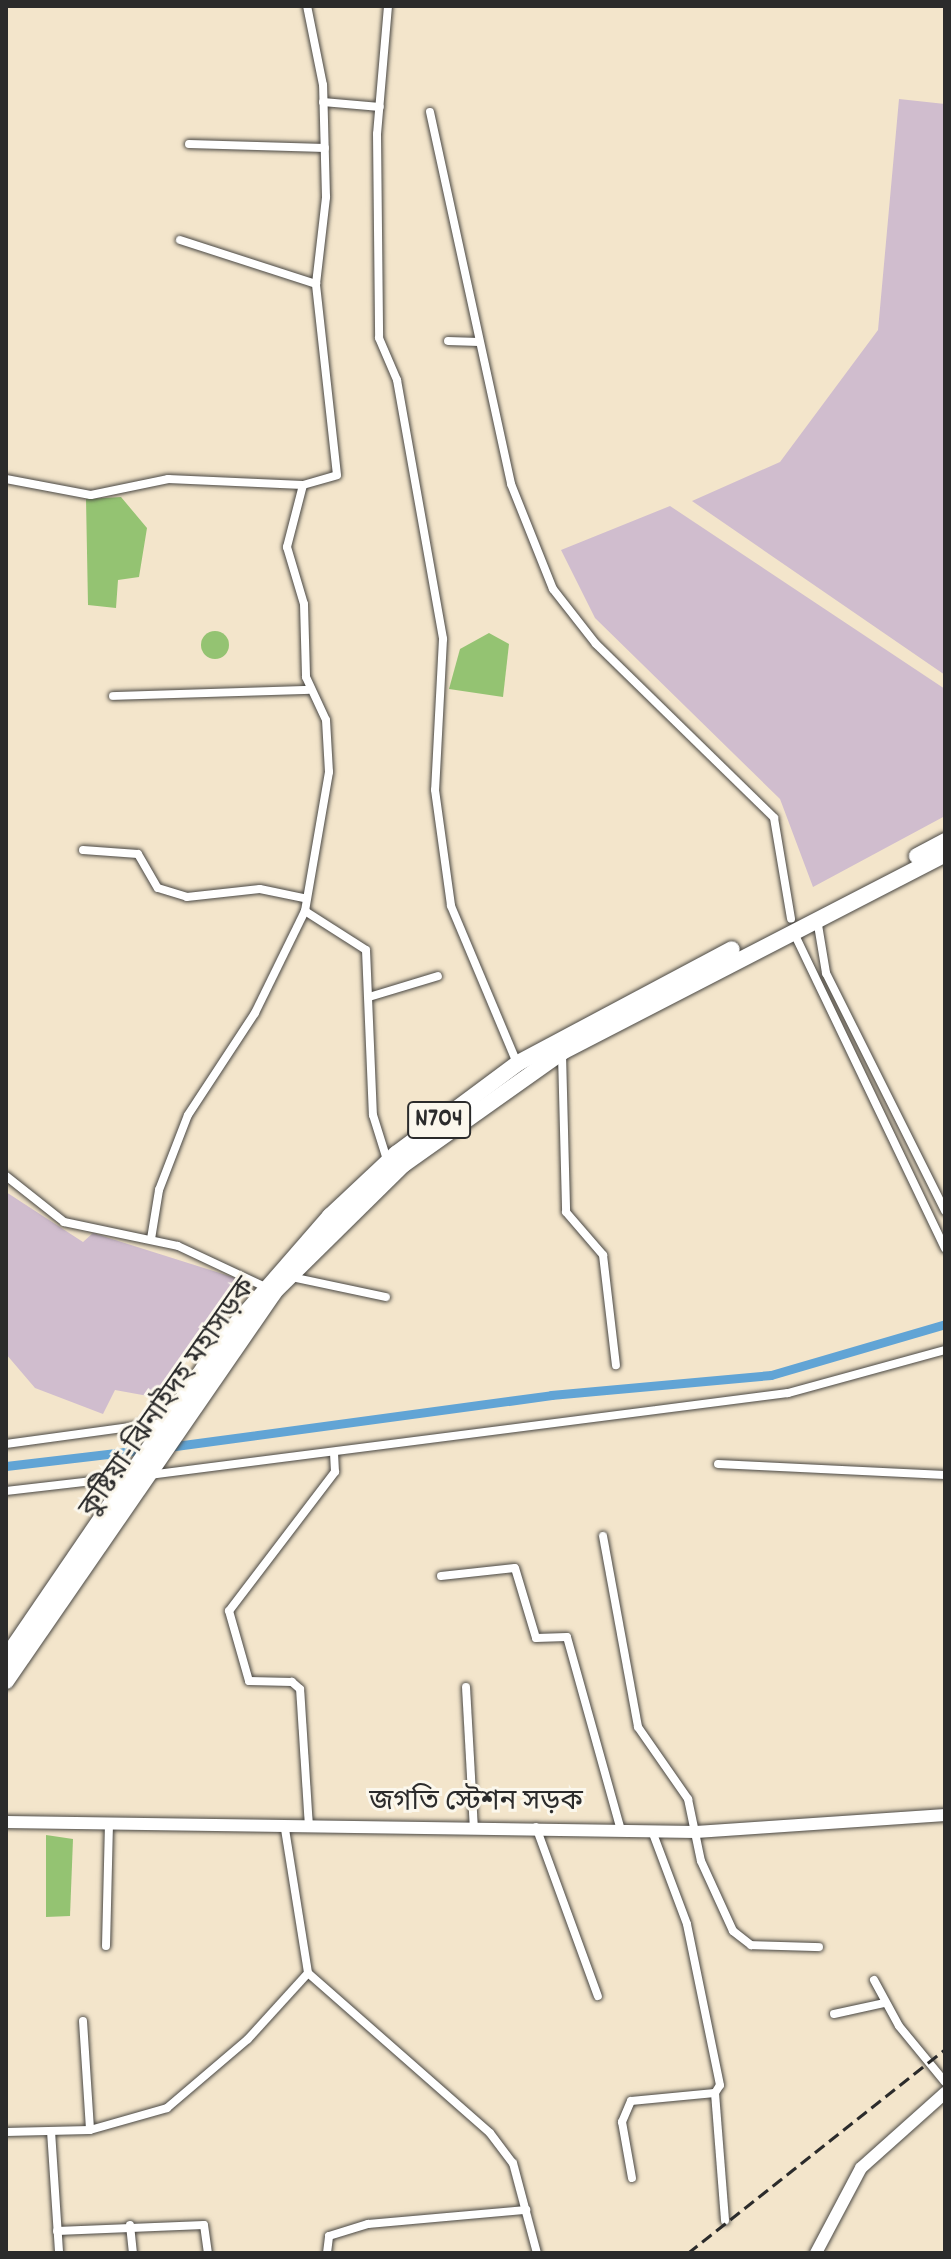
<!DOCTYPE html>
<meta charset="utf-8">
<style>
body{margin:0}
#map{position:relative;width:951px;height:2259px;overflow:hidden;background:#f3e5cb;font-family:Dekko,"Noto Sans Bengali",sans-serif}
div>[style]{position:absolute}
.industrial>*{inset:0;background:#d0bdce}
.green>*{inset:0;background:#94c372}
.round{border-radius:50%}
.canal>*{height:9px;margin:-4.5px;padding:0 4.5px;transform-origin:4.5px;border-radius:4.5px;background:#61a4d5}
.roads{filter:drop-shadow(0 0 2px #494743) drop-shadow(0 0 2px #494743)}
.street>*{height:8px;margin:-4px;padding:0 4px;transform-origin:4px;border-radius:4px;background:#fff}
.secondary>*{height:12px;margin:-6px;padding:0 6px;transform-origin:6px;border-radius:6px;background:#fff}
.highway>*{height:16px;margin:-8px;padding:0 8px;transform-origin:8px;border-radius:8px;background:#fff}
.rail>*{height:3px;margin-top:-1.5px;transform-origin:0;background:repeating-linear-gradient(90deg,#2b2b2b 0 12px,transparent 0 18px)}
span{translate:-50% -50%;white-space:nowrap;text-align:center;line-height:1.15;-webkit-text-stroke:6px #fbf7ec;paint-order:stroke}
.shield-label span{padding:2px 6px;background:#fbf7ec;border:2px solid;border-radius:6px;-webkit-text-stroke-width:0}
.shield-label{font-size:26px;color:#2b2b2b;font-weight:700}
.street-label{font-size:28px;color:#2b2b2b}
.frame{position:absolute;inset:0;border:8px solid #2b2b2b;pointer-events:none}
</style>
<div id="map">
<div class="industrial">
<div style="clip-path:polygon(899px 99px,945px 104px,945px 675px,692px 501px,780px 462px,878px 330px)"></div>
<div style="clip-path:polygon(670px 506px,945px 689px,945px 816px,813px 887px,780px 799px,595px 618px,561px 550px)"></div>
<div style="clip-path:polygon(6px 1192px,83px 1242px,93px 1233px,242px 1280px,159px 1398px,115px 1390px,103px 1414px,35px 1388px,6px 1354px)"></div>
</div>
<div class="green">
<div style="clip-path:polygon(121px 497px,147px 528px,139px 577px,118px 580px,116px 608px,88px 605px,86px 499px)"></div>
<div class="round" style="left:201px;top:631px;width:28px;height:28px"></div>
<div style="clip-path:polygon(489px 633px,509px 644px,503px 697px,449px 689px,460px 649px)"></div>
<div style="clip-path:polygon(46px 1835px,73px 1839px,70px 1916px,46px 1917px)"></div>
</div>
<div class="canal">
<div style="left:168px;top:1447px;width:387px;rotate:-7.7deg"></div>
<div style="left:551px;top:1395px;width:221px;rotate:-5.2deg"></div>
<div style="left:771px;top:1375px;width:181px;rotate:-16.3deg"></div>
<div style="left:6px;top:1466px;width:145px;rotate:-6.7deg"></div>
</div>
<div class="roads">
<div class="street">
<div style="left:388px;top:6px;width:128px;rotate:94.9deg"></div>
<div style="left:377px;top:134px;width:204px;rotate:89.4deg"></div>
<div style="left:379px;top:338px;width:46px;rotate:66.8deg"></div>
<div style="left:397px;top:380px;width:263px;rotate:79.9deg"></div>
<div style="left:443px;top:639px;width:151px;rotate:93deg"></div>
<div style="left:435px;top:790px;width:117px;rotate:82.1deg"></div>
<div style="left:451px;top:906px;width:170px;rotate:67.2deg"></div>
<div style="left:323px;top:102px;width:57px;rotate:5deg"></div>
<div style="left:430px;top:112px;width:381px;rotate:77.7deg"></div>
<div style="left:511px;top:484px;width:113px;rotate:68.2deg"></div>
<div style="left:553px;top:589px;width:70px;rotate:52deg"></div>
<div style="left:596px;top:644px;width:249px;rotate:44.3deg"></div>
<div style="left:774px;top:818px;width:102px;rotate:80.4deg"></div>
<div style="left:189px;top:144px;width:136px;rotate:1.7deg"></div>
<div style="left:180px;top:240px;width:143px;rotate:17.9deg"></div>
<div style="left:448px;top:341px;width:31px;rotate:2deg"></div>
<div style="left:6px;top:479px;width:86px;rotate:10.7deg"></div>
<div style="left:91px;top:495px;width:79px;rotate:-11.7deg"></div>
<div style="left:168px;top:479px;width:135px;rotate:2.5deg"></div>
<div style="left:303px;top:485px;width:35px;rotate:-16deg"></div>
<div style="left:337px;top:475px;width:192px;rotate:-96.3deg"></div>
<div style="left:316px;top:284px;width:88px;rotate:-83.4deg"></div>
<div style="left:326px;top:197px;width:112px;rotate:-91.5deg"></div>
<div style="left:323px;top:85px;width:81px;rotate:-101.4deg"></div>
<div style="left:303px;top:485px;width:64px;rotate:104.5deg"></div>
<div style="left:287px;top:547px;width:59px;rotate:73.4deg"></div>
<div style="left:304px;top:604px;width:73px;rotate:88.4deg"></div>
<div style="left:306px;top:677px;width:47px;rotate:65.1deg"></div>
<div style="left:326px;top:720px;width:52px;rotate:86.7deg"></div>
<div style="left:329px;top:772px;width:141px;rotate:99.8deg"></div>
<div style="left:305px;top:911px;width:72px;rotate:32.6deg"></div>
<div style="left:366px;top:950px;width:165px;rotate:87.6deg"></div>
<div style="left:373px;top:1115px;width:50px;rotate:72.6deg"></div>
<div style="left:113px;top:696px;width:195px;rotate:-1.8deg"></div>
<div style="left:83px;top:850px;width:55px;rotate:4.2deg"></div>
<div style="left:138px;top:854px;width:39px;rotate:60deg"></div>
<div style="left:158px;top:888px;width:30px;rotate:17deg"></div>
<div style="left:187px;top:897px;width:73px;rotate:-6.3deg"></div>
<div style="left:260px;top:889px;width:45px;rotate:11.6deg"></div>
<div style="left:817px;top:919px;width:55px;rotate:80.5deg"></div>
<div style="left:826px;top:973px;width:266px;rotate:63.4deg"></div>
<div style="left:793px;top:931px;width:352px;rotate:64.4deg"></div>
<div style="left:369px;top:997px;width:72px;rotate:-16.9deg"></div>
<div style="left:562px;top:1054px;width:158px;rotate:88.5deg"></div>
<div style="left:566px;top:1212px;width:57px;rotate:49.3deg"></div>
<div style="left:603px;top:1255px;width:111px;rotate:83.3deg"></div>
<div style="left:6px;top:1176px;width:74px;rotate:38.4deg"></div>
<div style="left:64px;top:1222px;width:116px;rotate:11.9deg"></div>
<div style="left:178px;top:1246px;width:102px;rotate:25.1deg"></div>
<div style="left:151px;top:1239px;width:50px;rotate:-80.7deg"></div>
<div style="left:159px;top:1190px;width:80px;rotate:-68.9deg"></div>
<div style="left:188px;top:1115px;width:122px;rotate:-56.7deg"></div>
<div style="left:255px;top:1013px;width:114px;rotate:-63.9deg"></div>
<div style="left:291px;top:1277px;width:97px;rotate:11.9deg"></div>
<div style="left:6px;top:1444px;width:162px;rotate:-7.8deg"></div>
<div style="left:718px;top:1464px;width:227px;rotate:2.8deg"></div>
<div style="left:149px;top:1475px;width:644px;rotate:-7.31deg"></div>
<div style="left:788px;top:1393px;width:163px;rotate:-15.3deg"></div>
<div style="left:6px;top:1491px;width:122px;rotate:-6.6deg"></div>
<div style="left:603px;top:1536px;width:194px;rotate:79.6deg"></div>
<div style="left:638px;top:1727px;width:88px;rotate:55.2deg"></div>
<div style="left:688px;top:1799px;width:63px;rotate:78.2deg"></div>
<div style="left:701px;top:1861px;width:77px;rotate:65.4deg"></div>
<div style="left:733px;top:1931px;width:23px;rotate:38deg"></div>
<div style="left:751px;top:1945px;width:68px;rotate:1.7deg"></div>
<div style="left:441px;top:1576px;width:74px;rotate:-6.2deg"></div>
<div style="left:515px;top:1568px;width:73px;rotate:73.3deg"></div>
<div style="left:536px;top:1638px;width:31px;rotate:-2deg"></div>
<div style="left:567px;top:1637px;width:200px;rotate:74.4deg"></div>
<div style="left:466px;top:1687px;width:141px;rotate:86.8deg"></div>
<div style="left:309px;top:1827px;width:138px;rotate:-93.7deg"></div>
<div style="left:300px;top:1689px;width:11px;rotate:-139deg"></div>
<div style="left:292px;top:1682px;width:43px;rotate:-178.7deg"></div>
<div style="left:249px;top:1681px;width:73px;rotate:-105.9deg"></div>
<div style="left:229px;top:1611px;width:175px;rotate:-52.7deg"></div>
<div style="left:335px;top:1472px;width:20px;rotate:-93deg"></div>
<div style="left:536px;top:1827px;width:180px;rotate:69.9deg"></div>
<div style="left:285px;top:1829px;width:146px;rotate:80.9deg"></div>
<div style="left:308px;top:1973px;width:242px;rotate:41.3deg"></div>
<div style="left:490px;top:2133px;width:38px;rotate:53deg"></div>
<div style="left:513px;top:2163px;width:93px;rotate:75.1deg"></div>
<div style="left:106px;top:1946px;width:120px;rotate:-88.6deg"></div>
<div style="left:874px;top:1980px;width:52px;rotate:61.5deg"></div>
<div style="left:899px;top:2026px;width:72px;rotate:50.6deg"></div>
<div style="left:834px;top:2014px;width:51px;rotate:-12.4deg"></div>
<div style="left:83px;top:2021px;width:109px;rotate:86.3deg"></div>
<div style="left:715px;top:2093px;width:128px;rotate:85.5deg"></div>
<div style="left:51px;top:2131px;width:122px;rotate:86.2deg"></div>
<div style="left:6px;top:2132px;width:84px;rotate:-1.4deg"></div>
<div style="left:90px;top:2130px;width:80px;rotate:-15.9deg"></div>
<div style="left:167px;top:2108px;width:106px;rotate:-40.4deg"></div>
<div style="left:248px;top:2039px;width:89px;rotate:-47.7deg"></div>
<div style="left:632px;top:2178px;width:57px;rotate:-100.1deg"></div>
<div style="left:622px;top:2122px;width:23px;rotate:-67deg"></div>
<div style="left:631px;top:2101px;width:84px;rotate:-5.4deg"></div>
<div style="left:715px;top:2093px;width:9px;rotate:-58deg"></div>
<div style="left:720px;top:2085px;width:164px;rotate:-101.6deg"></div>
<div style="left:687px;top:1924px;width:99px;rotate:-110.6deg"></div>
<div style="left:130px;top:2225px;width:28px;rotate:84deg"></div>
<div style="left:57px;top:2231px;width:147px;rotate:-2.3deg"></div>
<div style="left:204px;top:2225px;width:28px;rotate:82deg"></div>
<div style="left:327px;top:2253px;width:17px;rotate:-83deg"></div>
<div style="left:329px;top:2236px;width:41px;rotate:-17.1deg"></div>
<div style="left:368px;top:2224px;width:159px;rotate:-5.1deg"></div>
</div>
<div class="secondary">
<div style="left:6px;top:1822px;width:690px;rotate:0.83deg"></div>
<div style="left:696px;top:1832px;width:250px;rotate:-3.9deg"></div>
<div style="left:816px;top:2253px;width:96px;rotate:-62.1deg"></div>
<div style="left:861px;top:2168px;width:113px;rotate:-41.8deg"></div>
</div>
<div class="highway">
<div style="left:917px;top:856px;width:32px;rotate:-28deg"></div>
<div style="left:6px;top:1658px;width:387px;rotate:-55.7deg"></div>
<div style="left:224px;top:1338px;width:162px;rotate:-49deg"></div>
<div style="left:330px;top:1216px;width:91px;rotate:-43.2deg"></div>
<div style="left:396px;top:1154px;width:152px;rotate:-36.7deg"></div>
<div style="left:518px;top:1063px;width:242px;rotate:-28deg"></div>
<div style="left:6px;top:1681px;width:472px;rotate:-55.4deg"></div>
<div style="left:274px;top:1292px;width:182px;rotate:-44.6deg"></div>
<div style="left:404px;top:1164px;width:194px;rotate:-35.3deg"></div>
<div style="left:562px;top:1052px;width:431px;rotate:-27.3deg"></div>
</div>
</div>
<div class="rail">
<div style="left:688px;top:2253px;width:328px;rotate:-38.4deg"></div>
</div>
<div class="shield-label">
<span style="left:439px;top:1120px">N704</span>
</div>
<div class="street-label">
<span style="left:170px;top:1399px;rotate:-55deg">কুষ্টিয়া-ঝিনাইদহ মহাসড়ক</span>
<span style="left:476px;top:1804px">জগতি স্টেশন সড়ক</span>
</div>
<div class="frame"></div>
</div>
